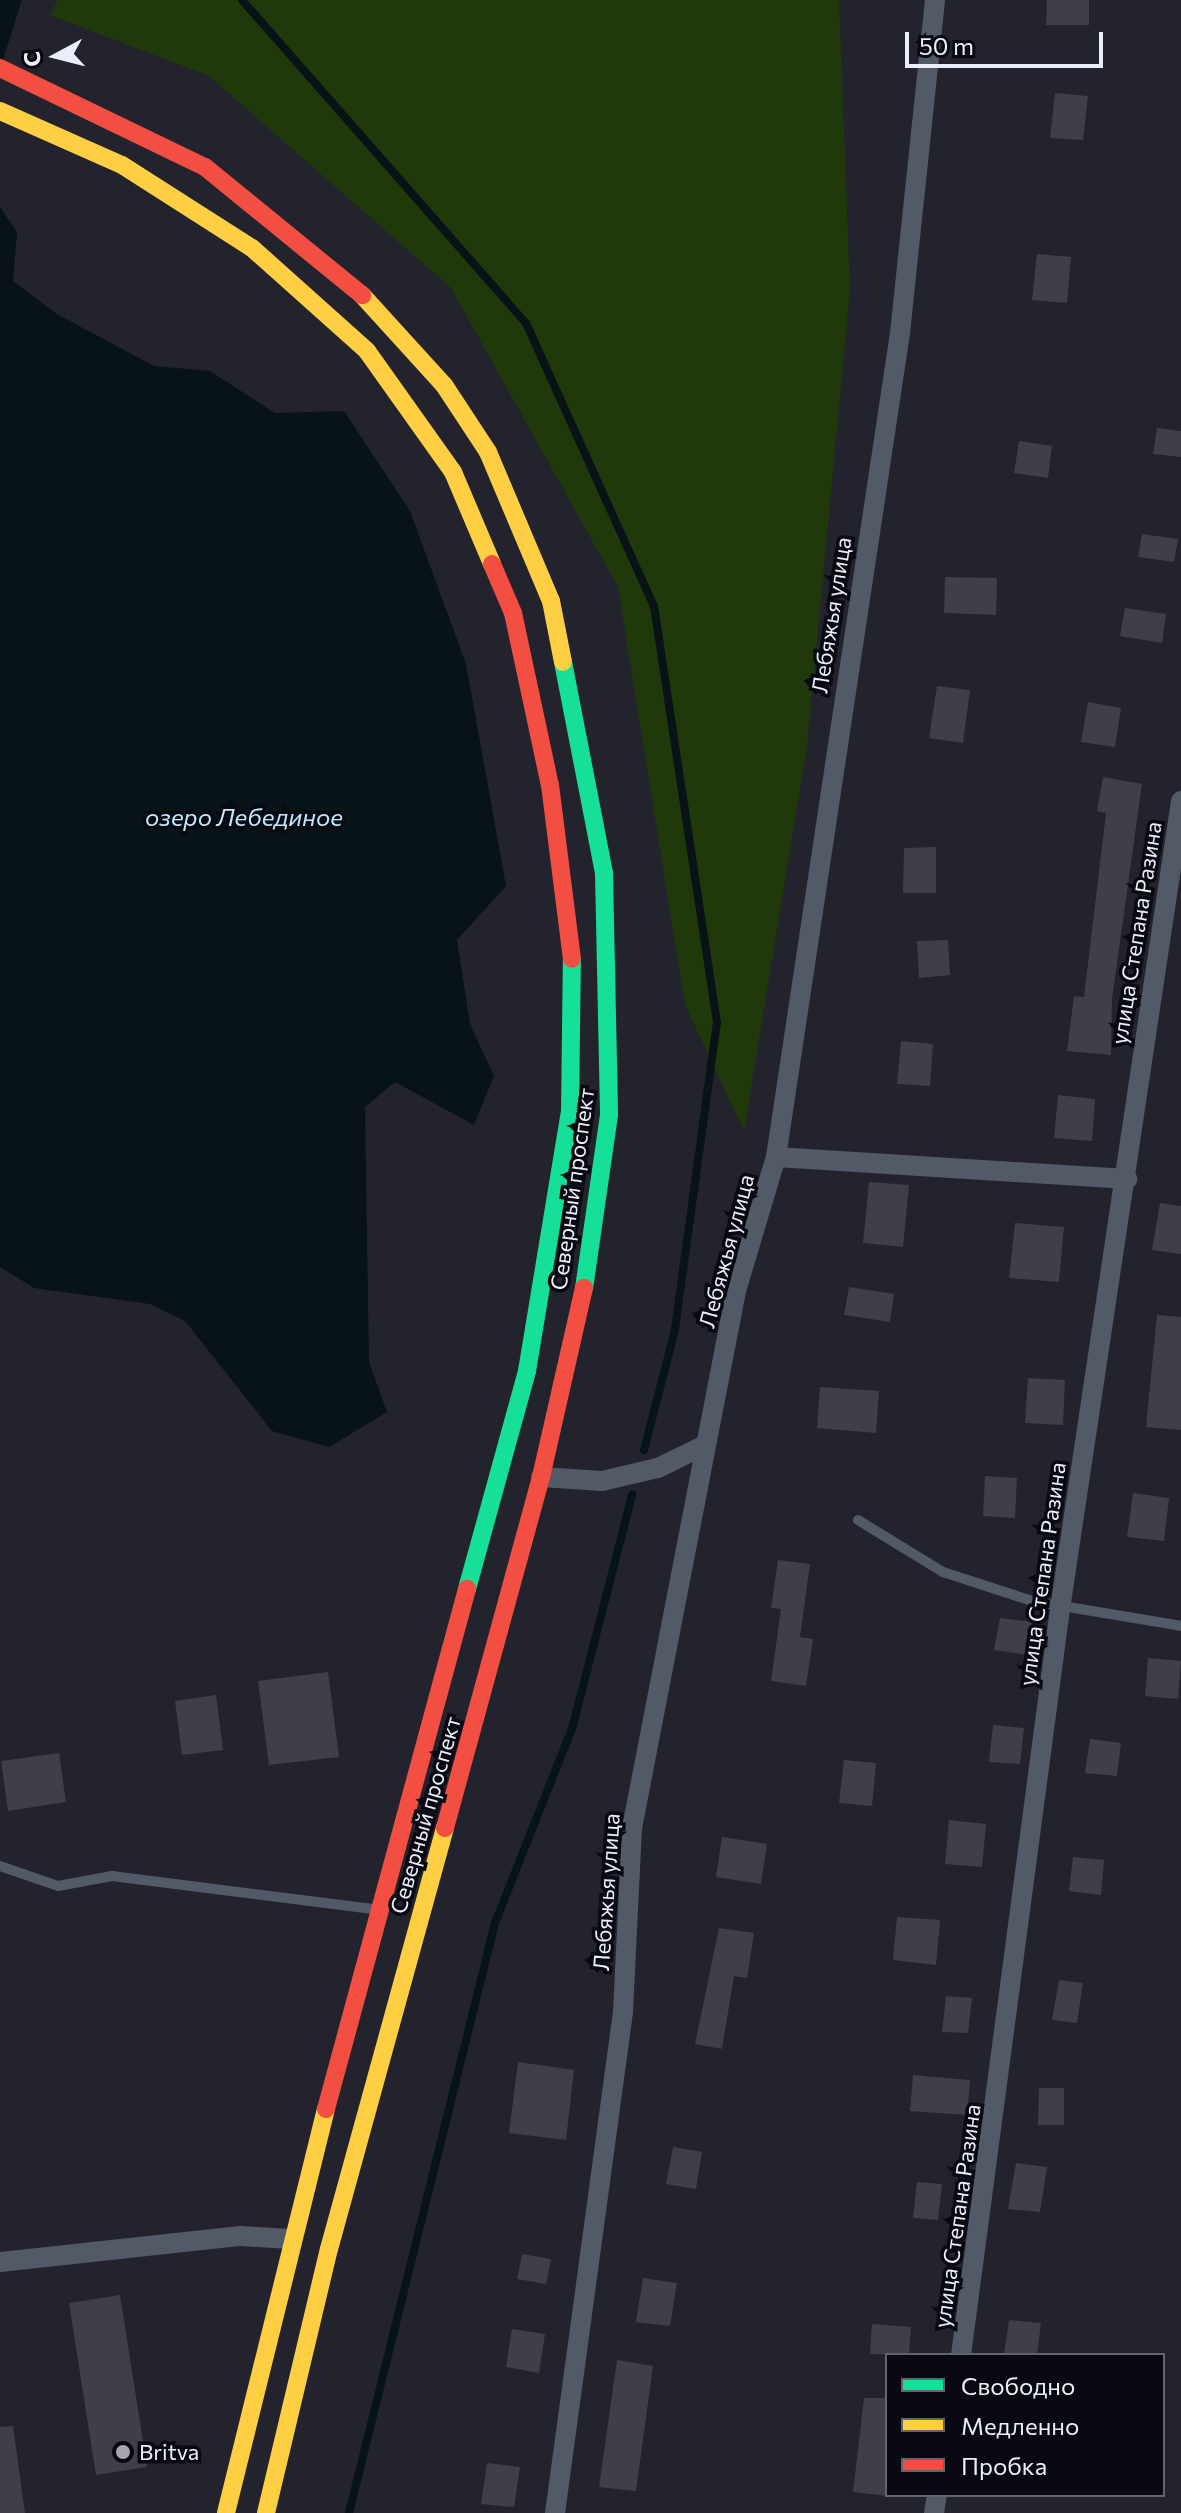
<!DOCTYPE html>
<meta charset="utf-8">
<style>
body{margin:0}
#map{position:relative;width:1181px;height:2513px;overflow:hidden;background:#23232e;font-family:Commissioner,sans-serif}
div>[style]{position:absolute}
.green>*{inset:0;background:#20390a}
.water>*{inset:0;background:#081318}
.stream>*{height:8px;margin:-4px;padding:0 4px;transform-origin:4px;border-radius:4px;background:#081318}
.building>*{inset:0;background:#403e46}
.lane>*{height:10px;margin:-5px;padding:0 5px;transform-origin:5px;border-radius:5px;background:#525967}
.street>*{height:20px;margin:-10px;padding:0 10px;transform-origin:10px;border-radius:10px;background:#525967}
.fast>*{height:18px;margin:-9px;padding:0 9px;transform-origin:9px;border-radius:9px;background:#16e098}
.slow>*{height:18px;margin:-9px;padding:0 9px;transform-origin:9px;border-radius:9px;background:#ffcf43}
.jam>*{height:18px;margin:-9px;padding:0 9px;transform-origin:9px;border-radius:9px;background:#f24e42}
.dots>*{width:22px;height:22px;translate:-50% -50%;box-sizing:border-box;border:4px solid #090912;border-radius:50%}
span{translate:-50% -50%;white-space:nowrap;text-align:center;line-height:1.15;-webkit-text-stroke:7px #090912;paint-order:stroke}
.street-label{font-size:22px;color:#ecedfb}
.poi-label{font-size:22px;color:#ecedfb}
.left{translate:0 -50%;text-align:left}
.water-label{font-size:24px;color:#bdeafe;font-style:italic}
.legend{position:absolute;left:885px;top:2353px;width:280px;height:144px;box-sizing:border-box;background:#090912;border:2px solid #64646f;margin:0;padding:10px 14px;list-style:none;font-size:24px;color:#ecedfb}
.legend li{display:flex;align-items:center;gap:16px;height:40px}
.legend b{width:40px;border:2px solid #64646f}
.north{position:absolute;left:16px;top:16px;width:80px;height:80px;-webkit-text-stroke:6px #090912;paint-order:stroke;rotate:263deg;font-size:22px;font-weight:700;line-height:32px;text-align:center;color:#ecedfb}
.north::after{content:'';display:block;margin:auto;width:28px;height:36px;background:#ecedfb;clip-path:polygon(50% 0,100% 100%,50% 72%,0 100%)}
.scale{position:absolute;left:905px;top:32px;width:198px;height:36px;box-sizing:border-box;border:4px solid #ecedfb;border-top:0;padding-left:10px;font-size:24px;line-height:28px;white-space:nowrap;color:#ecedfb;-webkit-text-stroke:6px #090912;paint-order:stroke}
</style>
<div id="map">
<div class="green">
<div style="clip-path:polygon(58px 0,839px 0,850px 290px,807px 746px,744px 1131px,685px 1005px,618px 587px,451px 288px,209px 76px,50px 15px)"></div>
</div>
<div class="water">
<div style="clip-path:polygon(0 0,22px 0,0 69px)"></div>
<div style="clip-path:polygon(0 207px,17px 232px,13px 281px,57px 314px,154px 366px,210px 371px,275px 413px,344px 411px,410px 511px,466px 664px,506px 886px,457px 940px,470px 1024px,494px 1076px,474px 1125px,395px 1082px,365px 1107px,369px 1362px,387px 1412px,329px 1447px,272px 1431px,185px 1321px,150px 1304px,34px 1288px,0 1267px)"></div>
</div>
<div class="stream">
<div style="left:242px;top:0;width:430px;rotate:48.7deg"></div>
<div style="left:526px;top:323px;width:311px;rotate:65.7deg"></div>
<div style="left:654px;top:606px;width:421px;rotate:81.4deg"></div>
<div style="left:717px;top:1022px;width:311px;rotate:97.8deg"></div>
<div style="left:675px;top:1330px;width:124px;rotate:104.5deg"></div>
<div style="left:349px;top:2513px;width:608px;rotate:-76.1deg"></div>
<div style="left:495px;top:1923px;width:209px;rotate:-68.4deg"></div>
<div style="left:572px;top:1729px;width:242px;rotate:-75.6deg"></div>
</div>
<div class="building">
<div style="clip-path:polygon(1047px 0,1089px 0,1089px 25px,1046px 25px)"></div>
<div style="clip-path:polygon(1055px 93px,1088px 96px,1083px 140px,1050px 138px)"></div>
<div style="clip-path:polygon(1037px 254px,1071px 257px,1067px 303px,1032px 300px)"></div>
<div style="clip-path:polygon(1157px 428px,1181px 431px,1181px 457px,1153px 454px)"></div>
<div style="clip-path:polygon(1019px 441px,1052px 446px,1048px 478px,1014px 473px)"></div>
<div style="clip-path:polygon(1142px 534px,1178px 539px,1174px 562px,1138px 557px)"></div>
<div style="clip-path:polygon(945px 577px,997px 578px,996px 615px,944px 613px)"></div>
<div style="clip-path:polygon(1125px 608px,1166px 614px,1162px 643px,1120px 636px)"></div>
<div style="clip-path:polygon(937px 686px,970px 690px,963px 743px,929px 738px)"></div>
<div style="clip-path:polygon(1088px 702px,1121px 708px,1115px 747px,1081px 742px)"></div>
<div style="clip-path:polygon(1103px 777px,1142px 784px,1112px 999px,1111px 1055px,1067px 1051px,1074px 996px,1084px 997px,1106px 813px,1097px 811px)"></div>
<div style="clip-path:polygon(936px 847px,936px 893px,903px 893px,904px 848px)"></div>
<div style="clip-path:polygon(948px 940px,950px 975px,919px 978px,917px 941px)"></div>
<div style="clip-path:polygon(901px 1041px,933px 1044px,930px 1086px,897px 1084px)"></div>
<div style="clip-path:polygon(1058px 1095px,1095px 1099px,1092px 1141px,1054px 1138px)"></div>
<div style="clip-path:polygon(869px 1182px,909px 1185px,903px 1247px,863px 1243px)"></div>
<div style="clip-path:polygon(1160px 1203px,1181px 1206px,1181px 1254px,1152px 1250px)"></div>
<div style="clip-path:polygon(1015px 1223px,1064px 1227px,1059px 1282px,1009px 1278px)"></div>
<div style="clip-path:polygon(849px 1287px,894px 1294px,890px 1322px,844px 1315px)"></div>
<div style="clip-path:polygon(1157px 1315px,1181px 1317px,1181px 1430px,1146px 1427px)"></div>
<div style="clip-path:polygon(1028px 1378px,1065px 1380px,1063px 1425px,1025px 1423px)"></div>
<div style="clip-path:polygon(820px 1387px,879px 1391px,876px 1433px,817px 1428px)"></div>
<div style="clip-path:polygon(985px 1476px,1017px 1478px,1015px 1518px,983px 1516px)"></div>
<div style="clip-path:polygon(1133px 1493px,1169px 1498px,1164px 1541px,1127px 1537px)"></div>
<div style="clip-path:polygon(778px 1560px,810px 1564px,800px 1637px,813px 1639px,806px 1686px,771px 1681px,781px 1609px,771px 1608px)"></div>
<div style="clip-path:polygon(1000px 1618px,1040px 1623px,1035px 1656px,994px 1650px)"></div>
<div style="clip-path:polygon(1148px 1658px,1181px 1661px,1178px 1699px,1145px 1696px)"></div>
<div style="clip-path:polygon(328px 1672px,339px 1757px,269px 1765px,258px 1681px)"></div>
<div style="clip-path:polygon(216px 1695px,223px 1750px,182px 1755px,175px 1701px)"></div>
<div style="clip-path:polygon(993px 1725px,1024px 1728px,1020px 1764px,989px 1762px)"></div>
<div style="clip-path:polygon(1090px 1739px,1121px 1743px,1117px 1776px,1085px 1773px)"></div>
<div style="clip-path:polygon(59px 1753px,66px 1802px,8px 1811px,1px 1761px)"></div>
<div style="clip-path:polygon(844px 1760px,876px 1763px,872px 1806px,839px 1803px)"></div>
<div style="clip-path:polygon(949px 1820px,986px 1824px,982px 1867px,945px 1864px)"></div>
<div style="clip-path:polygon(722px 1837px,767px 1844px,761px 1884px,716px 1877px)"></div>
<div style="clip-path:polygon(1073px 1857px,1104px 1860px,1101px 1895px,1069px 1891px)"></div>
<div style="clip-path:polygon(897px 1917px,940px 1920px,936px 1965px,893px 1960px)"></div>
<div style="clip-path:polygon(719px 1928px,754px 1933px,747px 1978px,734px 1976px,722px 2049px,695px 2044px)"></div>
<div style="clip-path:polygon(1059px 1980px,1083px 1983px,1077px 2023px,1052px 2020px)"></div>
<div style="clip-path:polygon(946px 1996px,972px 1998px,968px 2033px,942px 2032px)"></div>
<div style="clip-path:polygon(518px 2062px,574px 2070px,566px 2140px,509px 2133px)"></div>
<div style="clip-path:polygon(913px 2075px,970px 2080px,967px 2115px,910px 2111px)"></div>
<div style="clip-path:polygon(1039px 2088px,1064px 2088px,1064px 2125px,1038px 2125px)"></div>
<div style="clip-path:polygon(673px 2147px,702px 2152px,696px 2189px,666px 2184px)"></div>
<div style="clip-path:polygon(1016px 2163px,1047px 2167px,1040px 2212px,1008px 2209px)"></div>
<div style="clip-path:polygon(917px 2182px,942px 2184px,938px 2220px,913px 2218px)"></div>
<div style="clip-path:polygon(522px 2254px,551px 2259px,546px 2284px,517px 2279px)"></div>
<div style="clip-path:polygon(643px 2278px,677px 2283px,670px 2326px,636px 2322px)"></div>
<div style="clip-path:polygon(120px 2295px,147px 2467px,96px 2475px,69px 2303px)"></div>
<div style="clip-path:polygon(1009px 2320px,1041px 2323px,1037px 2355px,1004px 2355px)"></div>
<div style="clip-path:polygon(872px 2324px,911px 2327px,909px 2355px,870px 2354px)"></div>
<div style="clip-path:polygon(512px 2329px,545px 2334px,539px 2373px,506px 2367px)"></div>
<div style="clip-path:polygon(617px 2360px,653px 2366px,636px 2491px,599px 2487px)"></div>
<div style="clip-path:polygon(864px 2398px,887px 2398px,887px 2496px,853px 2492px)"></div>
<div style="clip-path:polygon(13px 2426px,25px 2513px,0 2513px,0 2427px)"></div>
<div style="clip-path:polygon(487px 2463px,520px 2467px,514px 2507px,481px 2504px)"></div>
</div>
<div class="lane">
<div style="left:858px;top:1520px;width:100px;rotate:31.5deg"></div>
<div style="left:943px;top:1572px;width:94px;rotate:18deg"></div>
<div style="left:1032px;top:1601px;width:151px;rotate:9.5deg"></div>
<div style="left:0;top:1866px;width:61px;rotate:19deg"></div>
<div style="left:58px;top:1886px;width:55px;rotate:-10.5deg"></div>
<div style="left:112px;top:1876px;width:265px;rotate:7.2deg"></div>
</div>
<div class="street">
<div style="left:776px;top:1157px;width:352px;rotate:3.6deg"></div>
<div style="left:541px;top:1477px;width:61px;rotate:3.8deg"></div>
<div style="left:602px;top:1481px;width:57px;rotate:-13.1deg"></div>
<div style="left:658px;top:1468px;width:52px;rotate:-26.1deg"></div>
<div style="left:0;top:2262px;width:242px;rotate:-6.2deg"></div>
<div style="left:241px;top:2236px;width:49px;rotate:3.5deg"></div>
<div style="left:961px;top:2355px;width:753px;rotate:-82.44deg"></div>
<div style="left:1060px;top:1609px;width:817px;rotate:-81.48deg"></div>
<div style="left:555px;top:2513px;width:506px;rotate:-82.27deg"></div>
<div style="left:623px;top:2012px;width:184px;rotate:-87.2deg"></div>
<div style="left:632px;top:1828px;width:547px;rotate:-79.04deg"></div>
<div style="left:736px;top:1291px;width:140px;rotate:-73.4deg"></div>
<div style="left:776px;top:1157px;width:833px;rotate:-81.44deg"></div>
<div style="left:900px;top:333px;width:335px;rotate:-84deg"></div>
<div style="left:934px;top:2513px;width:18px;rotate:-81deg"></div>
</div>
<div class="fast">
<div style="left:563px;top:662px;width:215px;rotate:79deg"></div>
<div style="left:604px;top:873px;width:242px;rotate:88.8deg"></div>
<div style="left:609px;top:1115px;width:175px;rotate:98.2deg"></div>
<div style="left:467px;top:1589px;width:226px;rotate:-74.6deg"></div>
<div style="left:527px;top:1371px;width:263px;rotate:-80.6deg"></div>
<div style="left:570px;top:1112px;width:153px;rotate:-89.3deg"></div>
</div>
<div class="slow">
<div style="left:0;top:111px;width:133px;rotate:23.9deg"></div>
<div style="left:122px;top:165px;width:154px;rotate:32.6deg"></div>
<div style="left:252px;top:248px;width:154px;rotate:41.8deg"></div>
<div style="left:367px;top:351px;width:148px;rotate:54.6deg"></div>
<div style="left:453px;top:472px;width:100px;rotate:67deg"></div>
<div style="left:362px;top:295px;width:122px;rotate:47.7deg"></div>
<div style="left:444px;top:385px;width:80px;rotate:56.7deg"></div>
<div style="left:488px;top:452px;width:162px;rotate:67.1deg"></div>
<div style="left:551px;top:601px;width:62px;rotate:78.9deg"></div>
<div style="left:226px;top:2513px;width:416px;rotate:-76.1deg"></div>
<div style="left:266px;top:2513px;width:271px;rotate:-76.6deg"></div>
<div style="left:329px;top:2249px;width:437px;rotate:-74.6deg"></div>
</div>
<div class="jam">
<div style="left:0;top:68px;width:228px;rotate:25.8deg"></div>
<div style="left:205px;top:167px;width:203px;rotate:39.2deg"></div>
<div style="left:492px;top:564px;width:53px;rotate:66.8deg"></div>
<div style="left:513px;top:613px;width:176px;rotate:77.9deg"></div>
<div style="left:550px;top:785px;width:175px;rotate:82.8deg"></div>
<div style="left:445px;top:1828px;width:364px;rotate:-74.7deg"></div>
<div style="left:541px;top:1477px;width:194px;rotate:-77.2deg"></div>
<div style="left:326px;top:2109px;width:539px;rotate:-74.83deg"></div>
</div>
<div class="dots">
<div style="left:123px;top:2452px;background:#a6a6b3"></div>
</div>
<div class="street-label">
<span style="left:831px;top:615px;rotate:-81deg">Лебяжья улица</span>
<span style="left:1136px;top:933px;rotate:-81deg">улица Степана Разина</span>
<span style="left:572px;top:1189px;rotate:-82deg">Северный проспект</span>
<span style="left:726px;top:1251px;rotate:-75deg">Лебяжья улица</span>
<span style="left:1042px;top:1574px;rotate:-82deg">улица Степана Разина</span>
<span style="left:425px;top:1815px;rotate:-74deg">Северный проспект</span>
<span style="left:606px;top:1892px;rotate:-86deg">Лебяжья улица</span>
<span style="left:957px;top:2216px;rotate:-82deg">улица Степана Разина</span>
</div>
<div class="poi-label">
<span class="left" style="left:139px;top:2452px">Britva</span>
</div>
<div class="water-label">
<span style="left:244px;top:817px">озеро Лебединое</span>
</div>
<ul class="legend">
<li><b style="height:10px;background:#16e098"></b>Свободно</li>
<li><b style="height:10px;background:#ffcf43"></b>Медленно</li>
<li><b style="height:10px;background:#f24e42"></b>Пробка</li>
</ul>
<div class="north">С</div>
<div class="scale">50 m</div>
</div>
